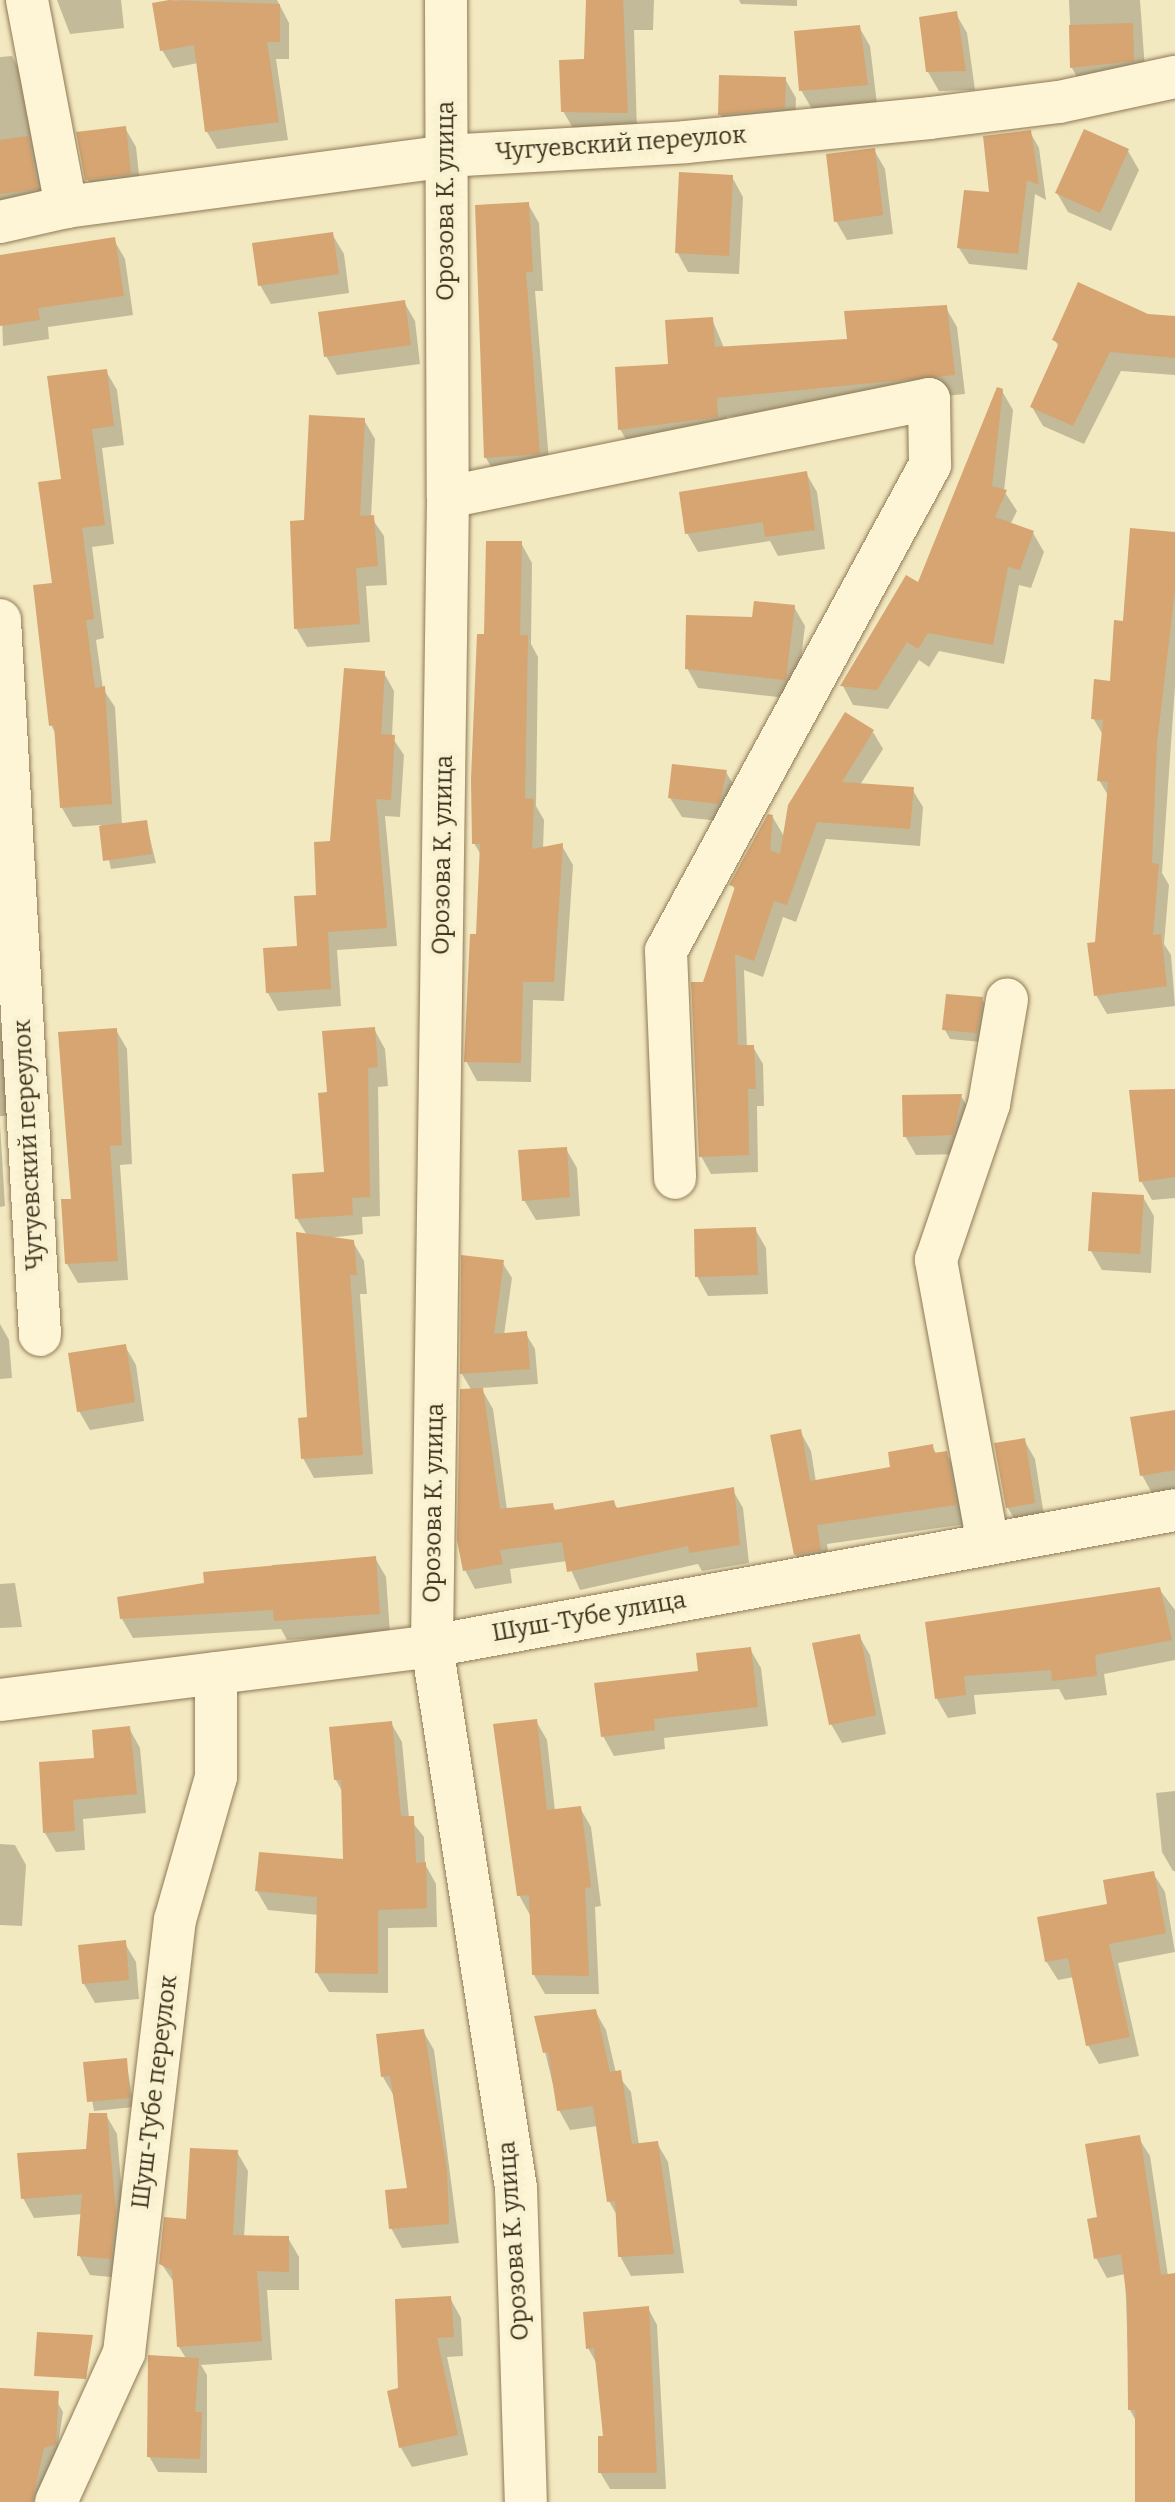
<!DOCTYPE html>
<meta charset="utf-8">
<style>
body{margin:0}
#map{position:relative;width:1175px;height:2502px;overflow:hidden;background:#f3e9c0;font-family:Bitter,serif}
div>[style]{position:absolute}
.shadow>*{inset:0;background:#0003}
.building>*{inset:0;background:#d6a572}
.roads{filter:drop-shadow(0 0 2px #8f7956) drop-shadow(0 0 2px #8f7956)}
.minor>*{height:42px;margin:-21px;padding:0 21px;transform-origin:21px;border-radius:21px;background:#fdf5d5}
span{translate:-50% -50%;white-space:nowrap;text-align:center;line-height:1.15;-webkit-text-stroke:8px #f9f2d1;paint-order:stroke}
.street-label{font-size:24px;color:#3d2f1c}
</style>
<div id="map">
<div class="shadow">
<div style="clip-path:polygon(57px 0,121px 0,124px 28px,70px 34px)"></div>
<div style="clip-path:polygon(180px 0,277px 0,289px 23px,289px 59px,276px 59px,288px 140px,217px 149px,207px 132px,198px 63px,173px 68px,162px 50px,154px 5px)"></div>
<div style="clip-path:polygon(588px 0,654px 0,653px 30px,634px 30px,637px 132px,574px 130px,563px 111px,585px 61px)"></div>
<div style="clip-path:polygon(739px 0,797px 0,797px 6px,741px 4px)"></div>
<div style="clip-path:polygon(1069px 0,1140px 0,1146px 84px,1085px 91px,1072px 68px)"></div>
<div style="clip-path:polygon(956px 14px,967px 33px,975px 90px,939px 91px,928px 72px)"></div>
<div style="clip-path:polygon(859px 27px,870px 46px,877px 104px,812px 109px,801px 90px)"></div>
<div style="clip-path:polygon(12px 56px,22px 75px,47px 207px,0 214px,0 57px)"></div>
<div style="clip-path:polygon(785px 79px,796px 98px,795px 127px,731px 133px,720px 114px)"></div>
<div style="clip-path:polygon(125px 128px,136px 147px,141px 193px,98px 198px,87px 179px)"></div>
<div style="clip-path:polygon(1030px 132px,1039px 148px,1046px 200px,1035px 194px,1027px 270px,969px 264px,959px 248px)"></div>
<div style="clip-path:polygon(874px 150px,885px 169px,893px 234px,847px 240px,836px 221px)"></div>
<div style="clip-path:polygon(1128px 151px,1139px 170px,1111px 231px,1068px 212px,1057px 193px)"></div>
<div style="clip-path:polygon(732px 177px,743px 197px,739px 274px,688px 272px,677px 252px)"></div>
<div style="clip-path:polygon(528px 204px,539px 223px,543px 291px,535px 291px,550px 473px,497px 477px,486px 458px)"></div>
<div style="clip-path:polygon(332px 234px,344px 254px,349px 293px,271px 304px,260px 285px)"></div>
<div style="clip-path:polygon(114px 240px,125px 259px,133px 315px,48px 327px,49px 339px,3px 346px,0 257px)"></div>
<div style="clip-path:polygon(404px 302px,415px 321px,420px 364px,337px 375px,326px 356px)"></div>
<div style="clip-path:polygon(946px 308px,957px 327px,965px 394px,727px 417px,728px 436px,631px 448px,620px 429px,712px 319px,724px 348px,849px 341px)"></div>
<div style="clip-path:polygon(1148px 316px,1175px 318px,1175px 375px,1121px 371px,1084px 444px,1043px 426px,1032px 407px,1059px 348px,1055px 340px)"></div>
<div style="clip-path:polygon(106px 371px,117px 390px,124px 445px,102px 448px,114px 544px,92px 547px,104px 638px,96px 640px,103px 689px,115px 707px,122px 825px,146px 822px,156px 863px,111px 869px,101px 825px,73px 827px,62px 808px,57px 736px,51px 725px,54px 584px,63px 481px)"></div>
<div style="clip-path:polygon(1002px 391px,1013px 410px,1004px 491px,1017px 511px,1010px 525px,1033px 533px,1044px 552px,1031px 588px,1019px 585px,1004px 664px,939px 651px,929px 667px,919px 660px,888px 709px,853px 705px,843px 686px,919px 585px)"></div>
<div style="clip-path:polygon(364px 420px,375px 439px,371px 517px,384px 536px,387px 585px,366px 586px,370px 642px,307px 647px,296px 628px,306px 522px)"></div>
<div style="clip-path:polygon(806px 473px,817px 492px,825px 549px,778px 556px,770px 541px,698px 552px,687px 533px)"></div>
<div style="clip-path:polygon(1175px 534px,1175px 686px,1162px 873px,1169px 885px,1164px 944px,1171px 955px,1175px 1006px,1107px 1014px,1096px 995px,1109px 797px,1099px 780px,1103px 735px,1093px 718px,1111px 683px,1125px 623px)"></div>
<div style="clip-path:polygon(521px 543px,532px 563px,531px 644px,538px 657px,536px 806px,544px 820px,543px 849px,562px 846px,573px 865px,564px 1001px,533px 1000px,531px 1082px,477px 1081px,466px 1061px,478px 936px,481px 855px,474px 843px,486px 636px)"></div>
<div style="clip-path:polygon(794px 607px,805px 626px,796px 699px,698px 688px,687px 668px,754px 620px)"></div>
<div style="clip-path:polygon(384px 673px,394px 691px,392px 737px,404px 755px,400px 817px,385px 816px,397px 946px,337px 950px,341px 1006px,278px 1011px,268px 993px,299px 947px,319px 897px)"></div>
<div style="clip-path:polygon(873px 732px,883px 749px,860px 785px,912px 789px,923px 807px,920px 846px,826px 839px,796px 922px,783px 917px,763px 977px,744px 970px,747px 1047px,753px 1047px,763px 1064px,764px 1106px,757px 1106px,758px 1172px,711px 1174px,701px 1156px,705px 983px,736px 891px,732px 885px,772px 816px,785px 838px)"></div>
<div style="clip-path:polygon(726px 772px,737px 791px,729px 822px,682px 817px,670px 798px)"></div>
<div style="clip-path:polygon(982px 999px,987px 1008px,981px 1042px,950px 1039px,945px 1030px)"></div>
<div style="clip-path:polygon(0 1019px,9px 1116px,0 1116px)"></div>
<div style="clip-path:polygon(374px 1029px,385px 1049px,388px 1086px,378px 1087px,380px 1216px,362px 1217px,363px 1234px,328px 1238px,353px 1242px,364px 1261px,367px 1294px,360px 1294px,373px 1474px,314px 1478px,303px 1458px,309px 1419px,307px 1235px,297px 1219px,326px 1174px,329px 1094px)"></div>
<div style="clip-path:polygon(116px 1030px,127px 1049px,132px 1164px,120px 1165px,128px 1280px,78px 1283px,67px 1264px,73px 1200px)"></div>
<div style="clip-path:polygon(1175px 1095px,1175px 1198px,1152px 1200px,1141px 1181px)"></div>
<div style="clip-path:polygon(961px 1096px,972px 1115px,963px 1154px,916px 1155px,905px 1136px)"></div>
<div style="clip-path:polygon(0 1125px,5px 1206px,0 1207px)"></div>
<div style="clip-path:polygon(566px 1149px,577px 1168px,580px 1216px,536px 1220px,524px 1200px)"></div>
<div style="clip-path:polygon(1143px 1197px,1154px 1216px,1151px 1273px,1102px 1270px,1091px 1251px)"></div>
<div style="clip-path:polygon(755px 1229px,766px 1248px,768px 1294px,708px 1296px,697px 1276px)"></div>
<div style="clip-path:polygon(502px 1262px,512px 1278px,504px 1335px,526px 1334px,535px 1349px,538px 1384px,481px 1388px,493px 1409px,507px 1510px,552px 1505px,556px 1511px,613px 1502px,618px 1509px,732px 1489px,743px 1508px,749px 1563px,702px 1571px,698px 1564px,580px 1590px,567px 1561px,510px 1569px,512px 1583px,475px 1589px,465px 1570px,472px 1391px,462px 1374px)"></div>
<div style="clip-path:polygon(0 1324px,9px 1340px,12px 1378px,0 1379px)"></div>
<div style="clip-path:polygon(125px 1346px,136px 1365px,144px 1421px,90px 1430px,79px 1411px)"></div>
<div style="clip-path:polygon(1175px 1412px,1175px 1491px,1153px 1495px,1142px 1475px)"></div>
<div style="clip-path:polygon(800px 1431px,811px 1451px,816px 1482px,893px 1469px,932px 1446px,937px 1455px,946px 1453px,957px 1473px,966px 1524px,827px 1544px,831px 1569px,807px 1574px,796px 1555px)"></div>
<div style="clip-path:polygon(1024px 1440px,1035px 1459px,1045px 1522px,1019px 1527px,1008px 1508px)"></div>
<div style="clip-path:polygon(375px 1558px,386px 1577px,390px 1633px,287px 1640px,281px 1629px,133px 1638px,122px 1619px,206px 1585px,272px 1569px,272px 1565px)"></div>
<div style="clip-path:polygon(15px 1583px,22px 1627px,0 1628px,0 1584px)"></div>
<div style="clip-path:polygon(1159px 1589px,1175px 1610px,1175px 1660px,1104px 1674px,1107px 1695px,1065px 1700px,1059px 1689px,974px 1695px,976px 1714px,948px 1718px,937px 1699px,927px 1624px)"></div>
<div style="clip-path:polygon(859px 1636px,870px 1655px,886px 1734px,842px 1743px,831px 1724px)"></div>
<div style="clip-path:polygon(750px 1649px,761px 1668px,768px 1726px,664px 1738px,665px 1749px,614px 1756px,603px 1736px,701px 1673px)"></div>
<div style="clip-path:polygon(536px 1721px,547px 1740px,555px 1811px,580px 1808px,591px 1827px,601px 1906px,595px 1907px,599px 1994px,545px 1994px,534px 1975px,530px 1915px,519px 1895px)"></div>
<div style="clip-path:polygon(391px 1723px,402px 1742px,409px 1818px,424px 1837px,425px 1864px,436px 1884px,437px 1927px,388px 1928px,388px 1993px,329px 1992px,317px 1973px,319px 1915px,268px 1910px,257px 1891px,345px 1861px,343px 1793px,336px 1780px)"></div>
<div style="clip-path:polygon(129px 1728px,140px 1748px,146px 1813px,83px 1819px,85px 1850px,56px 1852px,45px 1833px,97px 1760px)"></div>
<div style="clip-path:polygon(1175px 1791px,1175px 1871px,1173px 1871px,1162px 1852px,1156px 1793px)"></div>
<div style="clip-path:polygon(0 1844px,15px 1845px,26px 1865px,22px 1926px,0 1925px)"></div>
<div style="clip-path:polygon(1153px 1873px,1165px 1892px,1175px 1952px,1118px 1963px,1139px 2056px,1099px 2064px,1088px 2045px,1074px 1977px,1058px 1980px,1046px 1961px)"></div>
<div style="clip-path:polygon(124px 1942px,136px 1962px,139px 1999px,95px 2003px,84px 1984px)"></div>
<div style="clip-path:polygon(595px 2011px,606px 2030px,616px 2073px,631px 2092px,639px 2145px,657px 2143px,668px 2162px,684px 2273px,631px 2276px,620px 2256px,618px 2217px,609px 2201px,598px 2126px,570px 2130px,559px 2110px,537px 2018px)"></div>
<div style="clip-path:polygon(423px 2031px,434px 2050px,459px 2243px,402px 2248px,391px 2228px,410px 2190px,394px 2096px,383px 2077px)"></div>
<div style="clip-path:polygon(126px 2060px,134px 2107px,94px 2111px,86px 2064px)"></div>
<div style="clip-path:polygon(106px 2115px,117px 2134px,125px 2232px,121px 2278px,90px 2275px,79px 2255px,83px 2214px,34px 2218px,23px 2198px,88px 2151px)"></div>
<div style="clip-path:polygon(1138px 2137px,1150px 2156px,1168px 2276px,1175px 2275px,1175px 2502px,1137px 2502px,1137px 2423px,1130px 2410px,1125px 2274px,1107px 2278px,1096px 2258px,1100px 2218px)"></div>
<div style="clip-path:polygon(237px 2152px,248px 2171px,244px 2238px,288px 2238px,299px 2257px,299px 2290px,267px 2290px,272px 2360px,201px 2365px,207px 2375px,207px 2473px,158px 2472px,149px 2456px,187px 2360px,179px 2347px,175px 2284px,161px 2263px)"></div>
<div style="clip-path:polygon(450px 2298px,461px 2318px,463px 2356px,447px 2357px,468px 2455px,412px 2467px,401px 2448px,389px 2392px,401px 2390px)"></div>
<div style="clip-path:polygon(648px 2308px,657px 2325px,666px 2489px,610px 2489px,600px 2472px,605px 2438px,598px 2366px,588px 2348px)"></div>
<div style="clip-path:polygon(0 2390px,52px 2393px,63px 2412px,49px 2502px,0 2502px)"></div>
</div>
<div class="building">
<div style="clip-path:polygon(169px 0,280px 4px,280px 42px,267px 42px,279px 122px,205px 132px,194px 45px,160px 51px,152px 3px)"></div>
<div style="clip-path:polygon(586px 0,623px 0,628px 113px,561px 112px,559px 60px,584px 59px)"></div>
<div style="clip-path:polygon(957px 11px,966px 71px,926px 72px,919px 17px)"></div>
<div style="clip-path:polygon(1133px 23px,1134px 61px,1070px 68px,1069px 25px)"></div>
<div style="clip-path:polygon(860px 25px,868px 85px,799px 91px,794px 31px)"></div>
<div style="clip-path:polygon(719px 75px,786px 77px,785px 108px,718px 115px)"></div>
<div style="clip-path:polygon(126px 126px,131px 174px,85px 180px,76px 132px)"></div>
<div style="clip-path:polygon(1084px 129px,1129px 149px,1100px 213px,1055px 193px)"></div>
<div style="clip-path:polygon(1031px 130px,1039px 185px,1027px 180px,1018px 254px,957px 248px,964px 190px,989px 192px,983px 136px)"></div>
<div style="clip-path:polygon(28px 136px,38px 189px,0 194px,0 140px)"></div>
<div style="clip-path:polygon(875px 148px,883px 215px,834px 222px,826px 154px)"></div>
<div style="clip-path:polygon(679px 172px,733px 175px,729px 256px,675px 253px)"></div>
<div style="clip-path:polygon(529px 202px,533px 272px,526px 272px,540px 454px,484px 458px,475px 205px)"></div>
<div style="clip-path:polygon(333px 232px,339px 274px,258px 286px,252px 243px)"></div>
<div style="clip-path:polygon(115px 237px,124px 296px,38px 308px,40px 320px,0 326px,0 255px)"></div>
<div style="clip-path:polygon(1078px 282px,1148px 314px,1175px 316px,1175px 358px,1110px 352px,1073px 426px,1030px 407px,1059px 343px,1052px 340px)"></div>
<div style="clip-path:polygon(405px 300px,411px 345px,324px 357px,318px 312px)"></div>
<div style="clip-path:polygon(947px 305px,955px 375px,717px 398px,718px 417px,618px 430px,615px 367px,668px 364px,665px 320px,713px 317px,715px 347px,847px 339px,844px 311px)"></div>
<div style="clip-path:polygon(107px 369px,114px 426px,92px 429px,105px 525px,82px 528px,94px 619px,86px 620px,95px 688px,105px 686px,112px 804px,60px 808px,54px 725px,49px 726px,33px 585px,52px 583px,38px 482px,61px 479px,47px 376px)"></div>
<div style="clip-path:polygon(997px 387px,1003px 389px,992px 486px,1007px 490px,995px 517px,1034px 531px,1020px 570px,1008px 567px,993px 645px,928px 633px,918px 649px,907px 642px,877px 690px,840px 686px,906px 575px,918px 582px)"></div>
<div style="clip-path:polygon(309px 415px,365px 418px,360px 516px,374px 515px,378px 566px,356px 568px,360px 624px,294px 629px,290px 521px,304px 520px)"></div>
<div style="clip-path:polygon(807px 471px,815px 530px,765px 537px,763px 522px,685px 534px,679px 492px)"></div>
<div style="clip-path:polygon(1130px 528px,1175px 532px,1175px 590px,1157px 743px,1152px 863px,1159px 864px,1153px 935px,1161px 934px,1167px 986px,1094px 996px,1087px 943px,1095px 942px,1108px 782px,1097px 781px,1103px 720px,1091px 719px,1094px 679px,1110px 681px,1114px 620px,1123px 621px)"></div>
<div style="clip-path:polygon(486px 541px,522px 541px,520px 635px,528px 635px,525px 798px,534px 799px,532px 849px,563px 843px,554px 982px,523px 982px,521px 1063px,464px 1062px,470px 934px,476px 934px,480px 844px,472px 844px,471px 779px,477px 634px,484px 634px)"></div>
<div style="clip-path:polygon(754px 601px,795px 605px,786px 680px,685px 669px,686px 615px,752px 617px)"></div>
<div style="clip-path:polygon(344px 668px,385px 671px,381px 734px,395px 735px,391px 800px,376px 799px,387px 928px,328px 932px,331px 989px,266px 993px,263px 948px,297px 946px,294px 896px,316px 895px,314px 842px,330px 841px)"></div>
<div style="clip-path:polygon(845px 712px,874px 730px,842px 782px,914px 787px,910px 829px,817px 822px,787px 905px,774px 901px,754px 961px,735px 954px,738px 1045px,754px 1045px,756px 1089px,748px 1089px,749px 1155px,699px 1157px,691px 982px,703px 982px,735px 887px,729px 885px,768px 814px,773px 815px,770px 850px,780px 854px,788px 805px)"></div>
<div style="clip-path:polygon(672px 764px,727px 770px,719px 804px,668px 798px)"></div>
<div style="clip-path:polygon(147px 820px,152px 854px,103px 861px,99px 826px)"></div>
<div style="clip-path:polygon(946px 994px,983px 997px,977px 1033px,942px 1030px)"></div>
<div style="clip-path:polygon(375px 1027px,378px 1067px,368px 1068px,370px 1197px,352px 1198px,353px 1215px,295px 1219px,292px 1174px,324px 1172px,318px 1093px,327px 1092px,322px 1031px)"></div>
<div style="clip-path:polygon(117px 1028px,122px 1145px,110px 1146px,118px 1261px,65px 1264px,61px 1199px,71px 1199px,58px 1032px)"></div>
<div style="clip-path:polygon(1175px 1089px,1175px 1177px,1139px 1182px,1129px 1090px)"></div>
<div style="clip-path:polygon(962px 1094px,953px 1135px,903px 1137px,902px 1095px)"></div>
<div style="clip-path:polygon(567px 1147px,570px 1197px,522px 1201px,518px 1150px)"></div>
<div style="clip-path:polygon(1092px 1192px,1144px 1195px,1140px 1254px,1088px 1251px)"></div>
<div style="clip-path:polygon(756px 1227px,758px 1275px,695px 1277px,694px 1229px)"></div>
<div style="clip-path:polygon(296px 1232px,354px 1240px,357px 1275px,350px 1275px,363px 1455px,301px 1459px,298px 1418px,307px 1417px)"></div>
<div style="clip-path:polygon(461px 1255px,504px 1260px,494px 1334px,527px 1331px,530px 1369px,460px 1374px)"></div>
<div style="clip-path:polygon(126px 1344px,135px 1402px,77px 1412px,68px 1353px)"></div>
<div style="clip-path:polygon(483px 1388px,500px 1509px,553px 1503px,554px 1510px,614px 1500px,616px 1508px,734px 1487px,740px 1545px,689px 1553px,688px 1546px,567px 1572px,562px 1542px,500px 1550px,503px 1564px,463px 1571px,457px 1540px,460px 1389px)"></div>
<div style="clip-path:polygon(1175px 1410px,1175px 1470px,1140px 1476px,1130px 1417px)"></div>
<div style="clip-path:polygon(801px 1429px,810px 1481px,890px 1467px,888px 1452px,933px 1444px,934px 1453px,947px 1451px,956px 1505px,817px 1525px,821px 1550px,794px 1555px,770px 1435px)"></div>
<div style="clip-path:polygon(1025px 1438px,1035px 1503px,1006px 1508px,994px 1443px)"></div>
<div style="clip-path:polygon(376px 1556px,380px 1614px,274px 1621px,273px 1610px,120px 1619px,117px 1597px,204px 1583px,203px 1572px)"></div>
<div style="clip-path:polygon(1160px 1587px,1172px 1640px,1095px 1655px,1097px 1676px,1052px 1681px,1051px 1670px,964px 1676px,966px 1695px,935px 1699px,925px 1622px)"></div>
<div style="clip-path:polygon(860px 1634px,876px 1715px,829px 1725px,812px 1643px)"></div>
<div style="clip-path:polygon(751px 1647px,758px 1707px,654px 1719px,655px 1730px,601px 1737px,594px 1683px,698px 1671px,696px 1653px)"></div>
<div style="clip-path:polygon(537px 1719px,547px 1810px,581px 1806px,591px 1887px,585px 1888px,589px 1976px,532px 1975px,529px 1895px,517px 1896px,493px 1724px)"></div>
<div style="clip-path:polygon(392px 1721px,401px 1816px,414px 1816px,416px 1863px,426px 1862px,427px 1908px,378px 1910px,378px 1974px,315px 1973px,317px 1897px,255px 1891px,259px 1852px,343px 1859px,341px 1780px,334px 1780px,329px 1727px)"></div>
<div style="clip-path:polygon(130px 1726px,137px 1794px,73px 1800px,75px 1831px,43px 1833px,39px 1762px,94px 1758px,92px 1730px)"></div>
<div style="clip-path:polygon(1154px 1871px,1166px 1933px,1109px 1944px,1130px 2037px,1086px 2046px,1068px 1958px,1045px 1962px,1037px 1917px,1107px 1904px,1103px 1880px)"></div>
<div style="clip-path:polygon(126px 1940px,129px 1980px,82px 1984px,78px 1945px)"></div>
<div style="clip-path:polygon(596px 2009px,610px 2072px,621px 2070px,632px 2144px,658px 2141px,674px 2254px,618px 2257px,615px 2201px,607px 2202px,593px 2106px,557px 2111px,548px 2052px,543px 2053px,534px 2016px)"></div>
<div style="clip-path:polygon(424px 2029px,447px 2169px,449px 2224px,389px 2229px,385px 2190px,407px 2188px,390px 2076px,381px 2077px,376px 2034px)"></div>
<div style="clip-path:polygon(127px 2058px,130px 2098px,87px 2102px,83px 2062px)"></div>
<div style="clip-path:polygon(89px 2113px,107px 2113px,116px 2212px,111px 2259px,77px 2256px,82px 2194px,21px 2199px,17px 2153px,86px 2149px)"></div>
<div style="clip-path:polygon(1140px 2135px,1161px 2275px,1175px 2273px,1175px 2502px,1135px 2502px,1135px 2410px,1128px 2410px,1127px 2300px,1121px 2254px,1094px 2259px,1087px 2219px,1097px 2217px,1085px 2144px)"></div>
<div style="clip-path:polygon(190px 2148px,238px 2150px,233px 2235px,289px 2236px,289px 2272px,257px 2271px,262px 2341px,177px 2347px,172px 2270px,159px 2264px,164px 2217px,186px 2219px)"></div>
<div style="clip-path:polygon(451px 2296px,454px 2337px,437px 2338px,458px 2435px,399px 2448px,387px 2391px,398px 2388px,395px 2299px)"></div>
<div style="clip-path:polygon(649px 2306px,657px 2473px,598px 2473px,598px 2436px,603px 2436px,594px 2348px,586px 2349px,583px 2312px)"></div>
<div style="clip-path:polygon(37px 2332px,93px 2335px,86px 2379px,34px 2376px)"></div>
<div style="clip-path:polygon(148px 2355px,199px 2358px,195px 2412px,202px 2412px,200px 2459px,147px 2457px)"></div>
<div style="clip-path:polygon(0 2388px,59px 2391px,56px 2444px,44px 2448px,32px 2502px,0 2502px)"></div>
</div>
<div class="roads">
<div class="minor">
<div style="left:27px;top:0;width:211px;rotate:79.3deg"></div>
<div style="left:446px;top:0;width:497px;rotate:89.8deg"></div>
<div style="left:448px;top:497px;width:1149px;rotate:90.8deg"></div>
<div style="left:432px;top:1646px;width:548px;rotate:81.19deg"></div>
<div style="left:516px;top:2188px;width:314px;rotate:88.2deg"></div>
<div style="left:0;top:222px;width:68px;rotate:-12.8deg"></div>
<div style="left:66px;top:207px;width:383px;rotate:-7.6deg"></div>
<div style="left:446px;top:156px;width:240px;rotate:-3.3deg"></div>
<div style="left:686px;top:142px;width:245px;rotate:-5.6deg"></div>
<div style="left:930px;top:118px;width:130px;rotate:-7.1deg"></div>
<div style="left:1059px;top:102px;width:119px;rotate:-12.2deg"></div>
<div style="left:448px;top:497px;width:491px;rotate:-11.5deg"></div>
<div style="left:929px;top:399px;width:66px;rotate:89.1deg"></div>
<div style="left:930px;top:465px;width:553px;rotate:118.51deg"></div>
<div style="left:666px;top:951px;width:227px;rotate:87.7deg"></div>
<div style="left:0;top:620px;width:716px;rotate:86.8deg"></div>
<div style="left:988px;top:1544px;width:289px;rotate:-100.4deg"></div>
<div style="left:936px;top:1260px;width:165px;rotate:-71.2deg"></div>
<div style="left:989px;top:1104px;width:106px;rotate:-80.2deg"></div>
<div style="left:0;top:1700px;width:435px;rotate:-7.1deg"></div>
<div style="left:432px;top:1646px;width:755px;rotate:-10.37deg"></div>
<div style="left:56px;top:2502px;width:164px;rotate:-65.5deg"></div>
<div style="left:124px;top:2353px;width:436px;rotate:-83.3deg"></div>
<div style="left:175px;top:1920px;width:149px;rotate:-74deg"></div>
<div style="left:216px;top:1777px;width:104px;rotate:-90deg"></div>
</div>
</div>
<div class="street-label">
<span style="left:621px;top:144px;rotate:-4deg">Чугуевский переулок</span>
<span style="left:446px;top:201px;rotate:-90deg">Орозова К. улица</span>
<span style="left:443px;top:855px;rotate:-89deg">Орозова К. улица</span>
<span style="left:29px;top:1145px;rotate:-93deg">Чугуевский переулок</span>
<span style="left:434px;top:1503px;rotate:-89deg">Орозова К. улица</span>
<span style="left:589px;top:1617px;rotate:-10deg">Шуш-Тубе улица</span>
<span style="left:155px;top:2092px;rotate:-83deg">Шуш-Тубе переулок</span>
<span style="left:514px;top:2241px;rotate:-94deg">Орозова К. улица</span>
</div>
</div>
